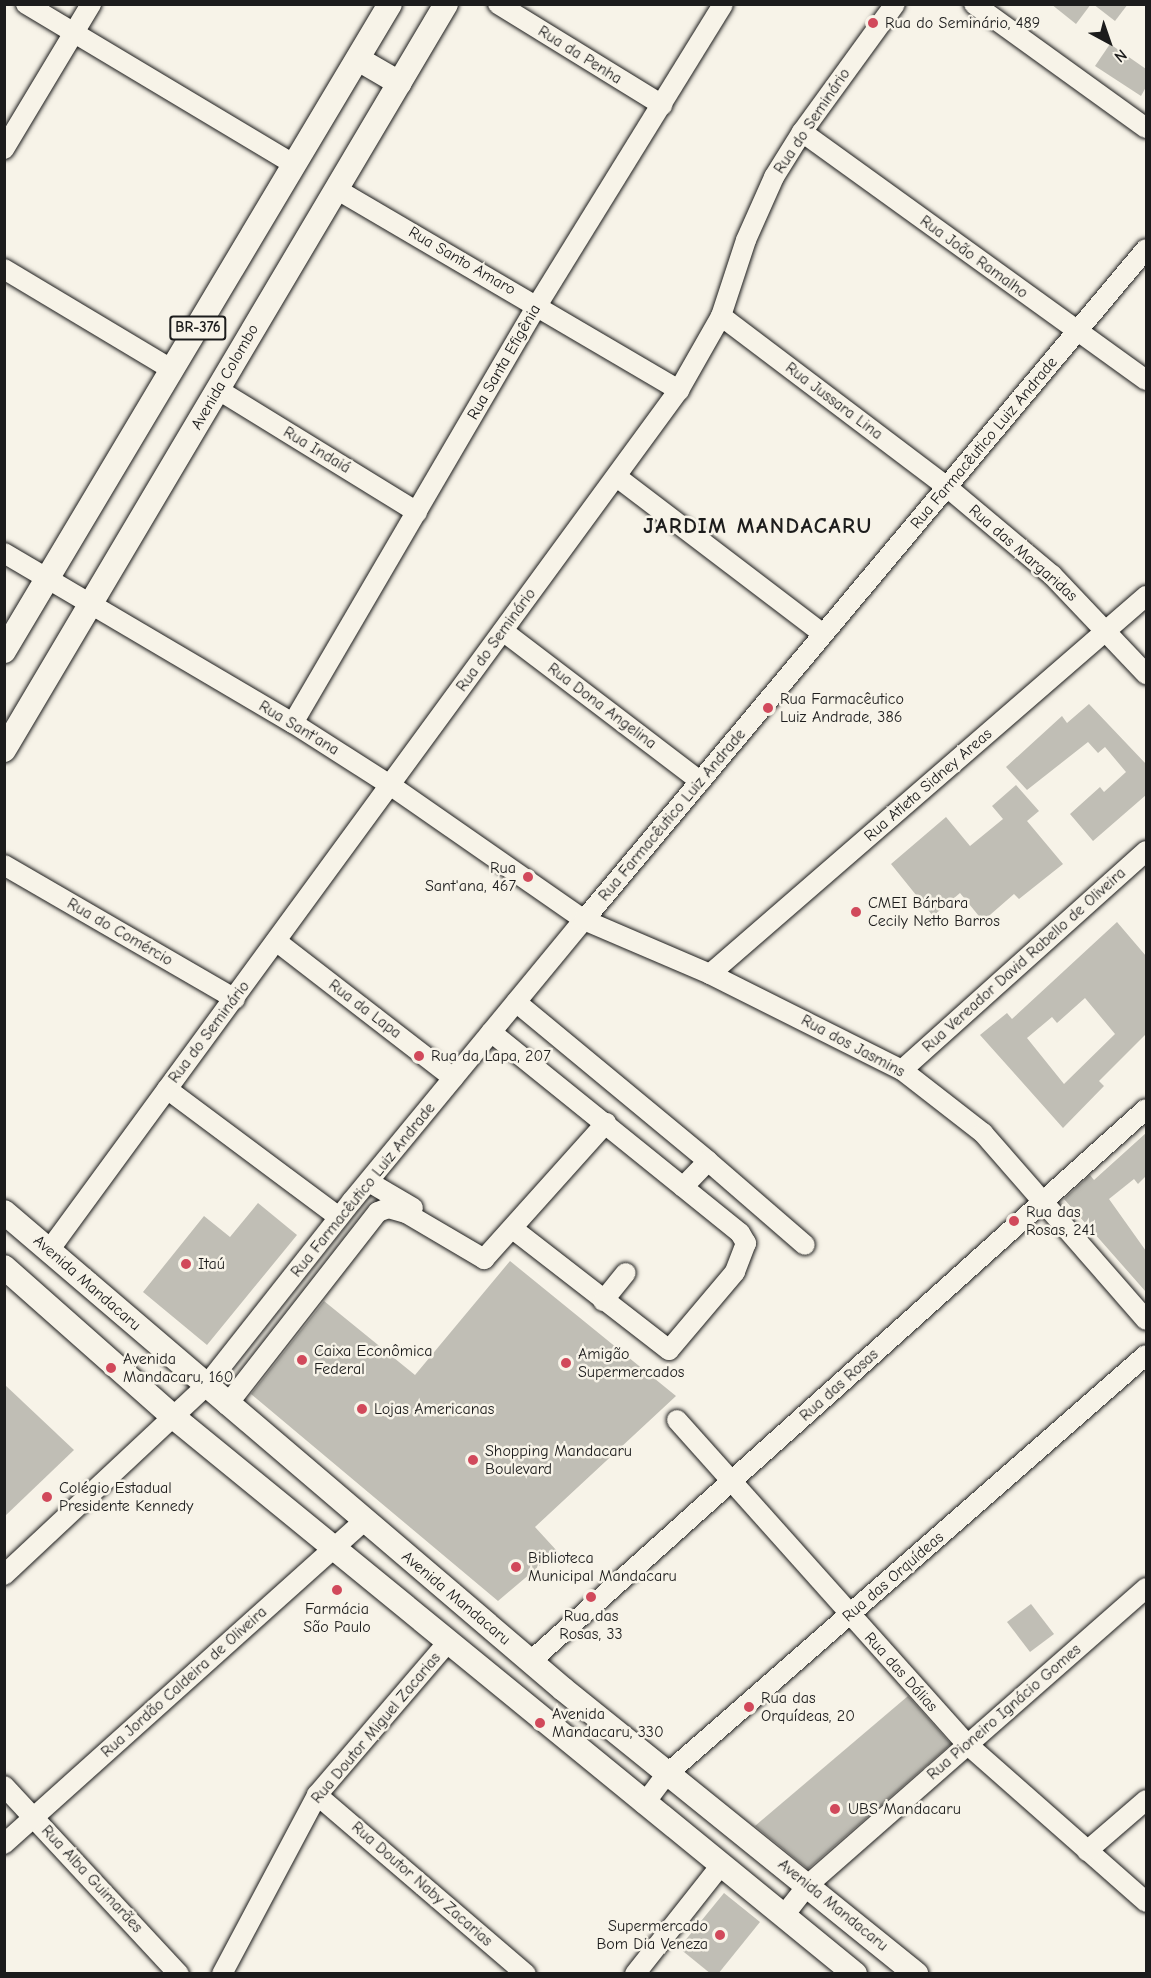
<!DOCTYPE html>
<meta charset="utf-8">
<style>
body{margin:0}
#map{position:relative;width:1151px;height:1978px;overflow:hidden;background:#f7f3e8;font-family:"Comic Neue",sans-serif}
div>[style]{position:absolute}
.building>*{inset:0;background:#c0beb5}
.roads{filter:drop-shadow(0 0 2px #1c1c1c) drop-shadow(0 0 2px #1c1c1c)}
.minor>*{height:20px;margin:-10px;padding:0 10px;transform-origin:10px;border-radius:10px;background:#f7f3e8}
.major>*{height:24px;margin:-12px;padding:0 12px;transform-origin:12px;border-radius:12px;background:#f7f3e8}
.dots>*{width:16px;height:16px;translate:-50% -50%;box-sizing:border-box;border:3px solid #f7f3e8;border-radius:50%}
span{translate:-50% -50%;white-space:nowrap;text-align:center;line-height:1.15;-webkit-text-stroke:5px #f7f3e8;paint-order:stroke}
.shield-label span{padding:2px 4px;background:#f7f3e8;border:2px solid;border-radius:4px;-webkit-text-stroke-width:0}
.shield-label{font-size:15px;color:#1c1c1c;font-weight:700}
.poi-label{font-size:16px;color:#1c1c1c}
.left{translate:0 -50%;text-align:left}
.right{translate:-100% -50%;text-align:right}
.street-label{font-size:16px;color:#1c1c1c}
.district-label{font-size:22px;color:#1c1c1c;font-weight:700;letter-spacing:1.5px}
.frame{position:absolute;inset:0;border:6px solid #1c1c1c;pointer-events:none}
.north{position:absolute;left:1079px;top:12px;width:60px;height:60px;-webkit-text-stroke:4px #f7f3e8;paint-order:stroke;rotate:140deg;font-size:16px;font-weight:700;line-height:24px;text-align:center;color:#1c1c1c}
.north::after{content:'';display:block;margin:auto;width:21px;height:27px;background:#1c1c1c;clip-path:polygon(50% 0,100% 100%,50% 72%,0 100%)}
</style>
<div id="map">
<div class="building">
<div style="clip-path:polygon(1051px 4px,1091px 4px,1076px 24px)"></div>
<div style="clip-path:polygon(1093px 4px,1128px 4px,1115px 21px)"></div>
<div style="clip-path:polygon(1110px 44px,1146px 69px,1146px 87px,1141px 96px,1095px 66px)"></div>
<div style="clip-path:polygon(1089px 704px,1146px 764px,1146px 795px,1093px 841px,1070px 814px,1100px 787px,1104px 792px,1126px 772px,1105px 747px,1098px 753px,1088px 742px,1027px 790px,1006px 767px,1062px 716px,1067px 723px)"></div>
<div style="clip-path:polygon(1016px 785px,1039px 811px,1027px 821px,1063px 864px,1019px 899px,1014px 894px,983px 921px,960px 893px,933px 916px,891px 864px,946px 817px,970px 846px,1003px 819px,992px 806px)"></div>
<div style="clip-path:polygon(evenodd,1117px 922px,1146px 956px,1146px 1034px,1099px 1081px,1104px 1086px,1063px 1128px,980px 1035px,1007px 1013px,1012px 1019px,1117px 922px,1085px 998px,1115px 1034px,1064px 1084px,1027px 1038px,1052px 1017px,1057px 1023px,1085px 998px)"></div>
<div style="clip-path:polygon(1146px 1133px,1146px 1176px,1138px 1184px,1134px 1179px,1109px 1199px,1146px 1251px,1146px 1292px,1064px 1199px,1090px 1175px,1094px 1180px)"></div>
<div style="clip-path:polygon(258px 1203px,297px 1235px,207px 1345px,143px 1292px,204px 1216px,230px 1237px)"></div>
<div style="clip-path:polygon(510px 1261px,676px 1396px,535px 1527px,557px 1551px,498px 1601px,251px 1394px,324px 1301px,415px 1375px)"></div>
<div style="clip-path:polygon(4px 1384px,74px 1450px,4px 1517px)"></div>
<div style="clip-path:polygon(1031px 1604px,1054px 1634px,1030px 1652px,1007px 1622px)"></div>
<div style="clip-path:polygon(908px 1696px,951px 1744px,808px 1869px,755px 1826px)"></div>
<div style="clip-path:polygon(724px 1893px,760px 1922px,718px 1974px,711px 1974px,679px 1948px)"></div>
</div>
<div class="roads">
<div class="minor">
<div style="left:26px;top:4px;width:313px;rotate:30.9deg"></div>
<div style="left:498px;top:4px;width:193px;rotate:31.6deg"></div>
<div style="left:974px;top:4px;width:212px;rotate:35.8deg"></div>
<div style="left:802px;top:132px;width:424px;rotate:35.8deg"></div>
<div style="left:4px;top:149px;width:169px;rotate:-59deg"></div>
<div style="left:336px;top:189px;width:398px;rotate:30.4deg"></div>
<div style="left:4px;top:269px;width:197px;rotate:30.9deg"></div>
<div style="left:721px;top:316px;width:283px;rotate:37.1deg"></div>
<div style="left:947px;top:487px;width:137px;rotate:40deg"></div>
<div style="left:1052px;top:575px;width:137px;rotate:46.5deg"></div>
<div style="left:217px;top:389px;width:235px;rotate:31.6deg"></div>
<div style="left:617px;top:477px;width:258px;rotate:37.3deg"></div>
<div style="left:4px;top:553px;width:335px;rotate:30.5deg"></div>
<div style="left:293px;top:723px;width:115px;rotate:32.6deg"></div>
<div style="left:390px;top:785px;width:236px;rotate:34.8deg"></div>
<div style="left:584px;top:920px;width:137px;rotate:23.2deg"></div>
<div style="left:710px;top:974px;width:215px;rotate:26.6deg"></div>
<div style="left:902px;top:1070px;width:103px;rotate:37.9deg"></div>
<div style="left:983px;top:1133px;width:248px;rotate:48.9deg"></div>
<div style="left:503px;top:631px;width:248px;rotate:37.3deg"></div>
<div style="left:293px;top:723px;width:485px;rotate:-59.7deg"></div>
<div style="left:538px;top:304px;width:352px;rotate:-58.3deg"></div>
<div style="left:4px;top:865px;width:267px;rotate:30.1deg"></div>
<div style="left:276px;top:941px;width:224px;rotate:37.7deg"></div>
<div style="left:710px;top:974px;width:577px;rotate:-40.92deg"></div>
<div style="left:516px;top:1002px;width:249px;rotate:39.6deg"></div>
<div style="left:491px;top:1032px;width:320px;rotate:38.9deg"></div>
<div style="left:740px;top:1233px;width:12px;rotate:59deg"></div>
<div style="left:746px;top:1243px;width:31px;rotate:111deg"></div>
<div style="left:735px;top:1272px;width:102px;rotate:130.2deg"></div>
<div style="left:669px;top:1350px;width:197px;rotate:-142.2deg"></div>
<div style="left:902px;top:1070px;width:328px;rotate:-41.9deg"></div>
<div style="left:167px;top:1089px;width:214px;rotate:36.7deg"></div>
<div style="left:369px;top:1182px;width:51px;rotate:30.6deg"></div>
<div style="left:683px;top:1187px;width:36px;rotate:-46deg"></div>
<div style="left:708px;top:1161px;width:128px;rotate:40.9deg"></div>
<div style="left:50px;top:1249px;width:1065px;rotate:-53.79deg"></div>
<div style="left:679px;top:390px;width:85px;rotate:-60.4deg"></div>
<div style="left:721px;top:316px;width:80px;rotate:-71.8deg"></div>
<div style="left:746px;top:240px;width:69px;rotate:-66deg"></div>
<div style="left:774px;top:177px;width:53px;rotate:-58.1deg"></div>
<div style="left:802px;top:132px;width:158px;rotate:-54deg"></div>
<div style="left:603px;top:1301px;width:36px;rotate:-51deg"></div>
<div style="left:227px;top:1405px;width:245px;rotate:-52deg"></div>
<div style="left:378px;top:1212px;width:11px;rotate:-22deg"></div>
<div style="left:388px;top:1208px;width:19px;rotate:16deg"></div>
<div style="left:406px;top:1213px;width:91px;rotate:30.5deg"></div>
<div style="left:484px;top:1259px;width:183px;rotate:-48.1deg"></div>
<div style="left:677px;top:1420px;width:435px;rotate:48.2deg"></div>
<div style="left:967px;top:1744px;width:239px;rotate:41.4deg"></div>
<div style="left:4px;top:1575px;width:275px;rotate:-43.1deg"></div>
<div style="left:205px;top:1387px;width:237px;rotate:-51.7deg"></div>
<div style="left:352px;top:1201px;width:364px;rotate:-50.5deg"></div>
<div style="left:584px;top:920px;width:875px;rotate:-50.05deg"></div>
<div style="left:531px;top:1661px;width:826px;rotate:-41.91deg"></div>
<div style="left:4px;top:1786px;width:257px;rotate:47.1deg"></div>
<div style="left:317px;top:1795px;width:275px;rotate:40.6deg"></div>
<div style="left:644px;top:1804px;width:38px;rotate:-53deg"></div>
<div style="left:667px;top:1774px;width:636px;rotate:-41.18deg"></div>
<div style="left:4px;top:1844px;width:484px;rotate:-41.9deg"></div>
<div style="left:1087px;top:1851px;width:78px;rotate:-40.8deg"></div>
<div style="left:785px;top:1914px;width:37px;rotate:-52deg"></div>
<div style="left:808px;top:1885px;width:450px;rotate:-41.3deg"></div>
<div style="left:222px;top:1974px;width:203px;rotate:-62deg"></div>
<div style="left:317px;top:1795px;width:201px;rotate:-49.4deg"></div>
<div style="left:635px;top:1974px;width:140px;rotate:-51.7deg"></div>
</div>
<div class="major">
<div style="left:358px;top:59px;width:48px;rotate:30.3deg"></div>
<div style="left:4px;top:651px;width:753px;rotate:-59.18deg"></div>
<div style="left:4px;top:750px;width:867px;rotate:-59.35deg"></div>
<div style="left:4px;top:1212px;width:735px;rotate:40.47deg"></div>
<div style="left:563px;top:1689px;width:454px;rotate:38.9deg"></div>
<div style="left:4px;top:1267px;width:230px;rotate:41.5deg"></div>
<div style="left:176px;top:1419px;width:877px;rotate:39.26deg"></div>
</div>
</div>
<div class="dots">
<div style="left:873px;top:23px;background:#d1495b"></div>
<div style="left:768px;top:708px;background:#d1495b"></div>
<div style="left:528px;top:877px;background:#d1495b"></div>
<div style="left:856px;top:912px;background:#d1495b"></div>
<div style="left:419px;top:1056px;background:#d1495b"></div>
<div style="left:1014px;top:1221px;background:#d1495b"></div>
<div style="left:186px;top:1264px;background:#d1495b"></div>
<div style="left:302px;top:1360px;background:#d1495b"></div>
<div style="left:566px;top:1363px;background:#d1495b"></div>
<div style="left:111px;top:1368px;background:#d1495b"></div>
<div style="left:362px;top:1409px;background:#d1495b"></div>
<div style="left:473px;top:1460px;background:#d1495b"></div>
<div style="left:47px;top:1497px;background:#d1495b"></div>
<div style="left:516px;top:1567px;background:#d1495b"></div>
<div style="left:337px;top:1590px;background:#d1495b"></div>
<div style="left:591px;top:1597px;background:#d1495b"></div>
<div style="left:749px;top:1707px;background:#d1495b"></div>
<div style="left:540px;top:1723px;background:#d1495b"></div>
<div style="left:835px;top:1809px;background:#d1495b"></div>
<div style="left:720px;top:1935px;background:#d1495b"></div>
</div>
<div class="shield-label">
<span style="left:198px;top:328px">BR-376</span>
</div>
<div class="poi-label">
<span class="left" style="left:885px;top:23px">Rua do Seminário, 489</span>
<span class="left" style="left:780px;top:708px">Rua Farmacêutico<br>Luiz Andrade, 386</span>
<span class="right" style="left:516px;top:877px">Rua<br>Sant'ana, 467</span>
<span class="left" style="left:868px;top:912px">CMEI Bárbara<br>Cecily Netto Barros</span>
<span class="left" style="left:431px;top:1056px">Rua da Lapa, 207</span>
<span class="left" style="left:1026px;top:1221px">Rua das<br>Rosas, 241</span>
<span class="left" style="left:198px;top:1264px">Itaú</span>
<span class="left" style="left:314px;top:1360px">Caixa Econômica<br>Federal</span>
<span class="left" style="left:578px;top:1363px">Amigão<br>Supermercados</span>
<span class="left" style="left:123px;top:1368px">Avenida<br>Mandacaru, 160</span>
<span class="left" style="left:374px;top:1409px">Lojas Americanas</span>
<span class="left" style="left:485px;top:1460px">Shopping Mandacaru<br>Boulevard</span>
<span class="left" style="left:59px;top:1497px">Colégio Estadual<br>Presidente Kennedy</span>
<span class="left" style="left:528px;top:1567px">Biblioteca<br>Municipal Mandacaru</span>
<span style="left:337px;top:1618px">Farmácia<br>São Paulo</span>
<span style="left:591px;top:1625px">Rua das<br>Rosas, 33</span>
<span class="left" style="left:761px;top:1707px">Rua das<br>Orquídeas, 20</span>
<span class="left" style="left:552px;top:1723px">Avenida<br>Mandacaru, 330</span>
<span class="left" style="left:848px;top:1809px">UBS Mandacaru</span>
<span class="right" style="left:708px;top:1935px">Supermercado<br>Bom Dia Veneza</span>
</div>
<div class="street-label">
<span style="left:580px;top:55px;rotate:32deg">Rua da Penha</span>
<span style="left:812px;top:121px;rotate:-56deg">Rua do Seminário</span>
<span style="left:974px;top:257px;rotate:36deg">Rua João Ramalho</span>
<span style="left:462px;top:261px;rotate:30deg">Rua Santo Amaro</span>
<span style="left:504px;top:362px;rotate:-60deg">Rua Santa Efigênia</span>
<span style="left:225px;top:377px;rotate:-60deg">Avenida Colombo</span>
<span style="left:834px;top:401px;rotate:37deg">Rua Jussara Lina</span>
<span style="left:984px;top:443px;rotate:-50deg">Rua Farmacêutico Luiz Andrade</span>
<span style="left:317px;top:450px;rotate:31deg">Rua Indaiá</span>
<span style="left:1023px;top:553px;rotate:41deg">Rua das Margaridas</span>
<span style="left:496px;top:640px;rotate:-54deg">Rua do Seminário</span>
<span style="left:602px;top:706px;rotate:37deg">Rua Dona Angelina</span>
<span style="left:299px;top:728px;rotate:31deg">Rua Sant'ana</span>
<span style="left:928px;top:785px;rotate:-41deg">Rua Atleta Sidney Areas</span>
<span style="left:672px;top:815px;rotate:-50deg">Rua Farmacêutico Luiz Andrade</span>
<span style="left:120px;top:932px;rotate:30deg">Rua do Comércio</span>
<span style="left:1024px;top:960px;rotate:-42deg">Rua Vereador David Rabello de Oliveira</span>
<span style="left:365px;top:1009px;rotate:37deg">Rua da Lapa</span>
<span style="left:209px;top:1032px;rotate:-53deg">Rua do Seminário</span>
<span style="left:853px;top:1046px;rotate:28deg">Rua dos Jasmins</span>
<span style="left:363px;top:1190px;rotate:-51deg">Rua Farmacêutico Luiz Andrade</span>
<span style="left:87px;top:1283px;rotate:41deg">Avenida Mandacaru</span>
<span style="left:839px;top:1385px;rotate:-42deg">Rua das Rosas</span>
<span style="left:893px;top:1577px;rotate:-41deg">Rua das Orquídeas</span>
<span style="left:456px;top:1598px;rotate:40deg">Avenida Mandacaru</span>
<span style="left:901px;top:1672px;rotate:48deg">Rua das Dálias</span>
<span style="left:184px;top:1682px;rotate:-42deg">Rua Jordão Caldeira de Oliveira</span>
<span style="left:1004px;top:1712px;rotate:-41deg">Rua Pioneiro Ignácio Gomes</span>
<span style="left:376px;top:1728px;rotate:-50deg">Rua Doutor Miguel Zacarias</span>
<span style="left:92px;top:1879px;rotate:47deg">Rua Alba Guimarães</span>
<span style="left:422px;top:1884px;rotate:41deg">Rua Doutor Naby Zacarias</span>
<span style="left:833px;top:1905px;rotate:39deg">Avenida Mandacaru</span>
</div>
<div class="district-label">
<span style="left:758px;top:527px">JARDIM MANDACARU</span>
</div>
<div class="frame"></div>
<div class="north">N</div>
</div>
